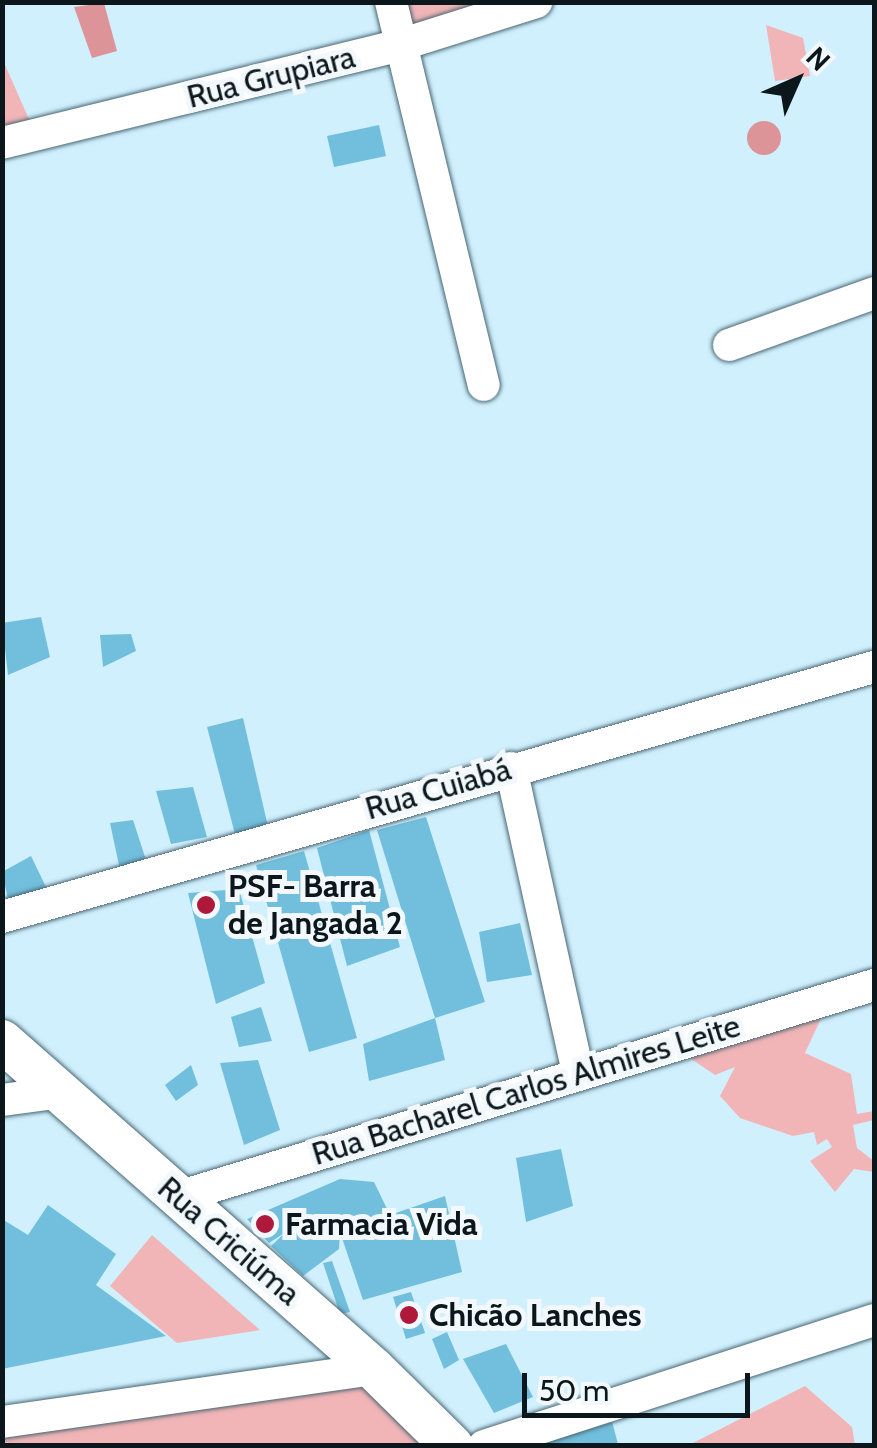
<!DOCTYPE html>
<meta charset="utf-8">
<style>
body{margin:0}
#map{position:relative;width:877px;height:1448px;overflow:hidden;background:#d0f0fe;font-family:Cabin,sans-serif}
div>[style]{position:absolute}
.green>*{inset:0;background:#f2b5b7}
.water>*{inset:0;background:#dd9498}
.round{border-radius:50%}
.building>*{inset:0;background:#71bfdd}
.roads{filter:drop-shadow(0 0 2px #4a6672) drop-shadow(0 0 2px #4a6672)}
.minor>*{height:32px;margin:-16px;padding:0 16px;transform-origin:16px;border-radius:16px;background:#fff}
.major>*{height:42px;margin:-21px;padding:0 21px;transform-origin:21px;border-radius:21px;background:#fff}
.dots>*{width:28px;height:28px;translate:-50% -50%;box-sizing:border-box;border:5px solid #f2f8fb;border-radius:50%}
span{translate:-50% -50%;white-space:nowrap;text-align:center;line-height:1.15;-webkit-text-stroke:10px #f2f8fb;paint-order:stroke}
.street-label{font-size:32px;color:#0c171c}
.poi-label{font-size:32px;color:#0c171c;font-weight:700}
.left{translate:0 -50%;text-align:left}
.frame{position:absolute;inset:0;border:5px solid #0c171c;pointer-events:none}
.north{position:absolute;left:747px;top:30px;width:100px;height:100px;-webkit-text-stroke:8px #f2f8fb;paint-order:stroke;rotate:45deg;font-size:28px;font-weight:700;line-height:40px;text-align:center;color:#0c171c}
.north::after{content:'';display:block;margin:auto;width:35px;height:45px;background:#0c171c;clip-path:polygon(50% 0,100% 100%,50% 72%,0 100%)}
.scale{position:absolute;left:522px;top:1373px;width:228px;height:45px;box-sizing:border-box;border:5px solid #0c171c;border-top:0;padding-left:12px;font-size:30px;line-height:35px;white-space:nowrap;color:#0c171c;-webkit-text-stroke:8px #f2f8fb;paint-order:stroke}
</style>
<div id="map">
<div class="green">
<div style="clip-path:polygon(405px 2px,488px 3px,410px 29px)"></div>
<div style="clip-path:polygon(766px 25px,803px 38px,810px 76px,775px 81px)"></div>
<div style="clip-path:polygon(2px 58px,32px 126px,2px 133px)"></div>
<div style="clip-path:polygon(824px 1012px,805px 1053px,851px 1074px,857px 1114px,874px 1111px,874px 1120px,853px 1125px,857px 1148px,874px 1161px,874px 1172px,854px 1169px,835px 1192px,810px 1161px,832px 1147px,827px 1139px,817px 1145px,814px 1132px,793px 1136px,740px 1118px,720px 1096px,735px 1067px,715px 1075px,681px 1052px)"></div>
<div style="clip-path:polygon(152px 1235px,260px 1330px,177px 1343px,110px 1286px)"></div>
<div style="clip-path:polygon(348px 1373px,427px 1445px,3px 1445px,2px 1419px)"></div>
<div style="clip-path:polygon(805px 1386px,852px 1427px,855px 1445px,689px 1445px)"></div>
</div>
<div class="water">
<div style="clip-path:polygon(104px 3px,117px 51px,92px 58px,74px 7px)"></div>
<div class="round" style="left:747px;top:121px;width:34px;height:34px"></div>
</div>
<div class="building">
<div style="clip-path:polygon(379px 125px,386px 156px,334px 167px,327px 136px)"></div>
<div style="clip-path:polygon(41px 617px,50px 657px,8px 675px,2px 623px)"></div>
<div style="clip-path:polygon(131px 634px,136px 651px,103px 667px,100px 635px)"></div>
<div style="clip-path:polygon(243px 718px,269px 831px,236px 838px,207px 727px)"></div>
<div style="clip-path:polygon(193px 787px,207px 837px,171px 844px,156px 791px)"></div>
<div style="clip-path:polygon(426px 817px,485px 1002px,435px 1018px,445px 1060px,369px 1081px,363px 1044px,435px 1018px,377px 830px)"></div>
<div style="clip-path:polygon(133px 820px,147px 863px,120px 870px,110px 823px)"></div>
<div style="clip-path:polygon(369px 830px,400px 947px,347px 966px,317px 848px)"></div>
<div style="clip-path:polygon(304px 851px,357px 1038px,309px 1052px,256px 865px)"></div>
<div style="clip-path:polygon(31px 856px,47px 889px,10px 908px,2px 872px)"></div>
<div style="clip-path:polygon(239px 889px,265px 983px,216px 1004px,188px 893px)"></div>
<div style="clip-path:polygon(520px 923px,532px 975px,487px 982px,479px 932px)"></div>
<div style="clip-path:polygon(261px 1007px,272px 1041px,239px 1047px,231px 1017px)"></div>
<div style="clip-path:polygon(258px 1060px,280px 1130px,244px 1145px,220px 1063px)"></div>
<div style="clip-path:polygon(191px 1065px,198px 1085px,176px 1101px,165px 1085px)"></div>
<div style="clip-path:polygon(561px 1149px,573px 1206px,526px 1222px,516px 1158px)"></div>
<div style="clip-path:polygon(340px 1179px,374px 1182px,390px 1215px,445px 1196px,462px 1272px,363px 1300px,340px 1232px,339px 1249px,303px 1276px,271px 1246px,286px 1232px,269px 1243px,247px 1219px)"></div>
<div style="clip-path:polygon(48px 1205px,116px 1254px,96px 1285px,166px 1336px,2px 1369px,2px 1219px,28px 1235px)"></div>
<div style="clip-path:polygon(332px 1261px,350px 1312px,340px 1314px,323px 1263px)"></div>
<div style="clip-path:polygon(411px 1292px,425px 1333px,406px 1339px,393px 1297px)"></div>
<div style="clip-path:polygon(447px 1332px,459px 1360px,444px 1369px,432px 1339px)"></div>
<div style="clip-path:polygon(506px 1344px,533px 1397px,494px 1413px,463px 1359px)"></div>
<div style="clip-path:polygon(610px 1414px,618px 1444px,545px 1446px,543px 1428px)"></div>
</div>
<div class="roads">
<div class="minor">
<div style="left:391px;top:2px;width:394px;rotate:76.4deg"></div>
<div style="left:2px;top:143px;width:410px;rotate:-13.8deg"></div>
<div style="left:400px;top:45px;width:143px;rotate:-17.5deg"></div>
<div style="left:729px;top:345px;width:154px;rotate:-19.7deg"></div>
<div style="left:511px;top:768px;width:312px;rotate:77.6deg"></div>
<div style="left:2px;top:917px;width:907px;rotate:-16deg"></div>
<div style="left:2px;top:1100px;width:60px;rotate:-7.7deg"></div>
<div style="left:178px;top:1197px;width:728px;rotate:-16.94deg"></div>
<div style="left:2px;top:1422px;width:376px;rotate:-8.1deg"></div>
<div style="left:484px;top:1446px;width:410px;rotate:-17.9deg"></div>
</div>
<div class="major">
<div style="left:2px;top:1041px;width:496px;rotate:41.4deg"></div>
<div style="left:374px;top:1369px;width:110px;rotate:44.6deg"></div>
</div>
</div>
<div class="dots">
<div style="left:206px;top:905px;background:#ad183b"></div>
<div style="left:265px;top:1224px;background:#ad183b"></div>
<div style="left:409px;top:1315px;background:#ad183b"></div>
</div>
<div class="street-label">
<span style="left:271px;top:77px;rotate:-14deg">Rua Grupiara</span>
<span style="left:438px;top:789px;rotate:-16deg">Rua Cuiabá</span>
<span style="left:526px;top:1090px;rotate:-17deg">Rua Bacharel Carlos Almires Leite</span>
<span style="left:229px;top:1241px;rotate:41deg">Rua Criciúma</span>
</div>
<div class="poi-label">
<span class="left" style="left:228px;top:905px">PSF- Barra<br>de Jangada 2</span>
<span class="left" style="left:285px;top:1224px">Farmacia Vida</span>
<span class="left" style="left:429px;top:1315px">Chicão Lanches</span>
</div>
<div class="frame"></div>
<div class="north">N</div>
<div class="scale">50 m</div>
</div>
